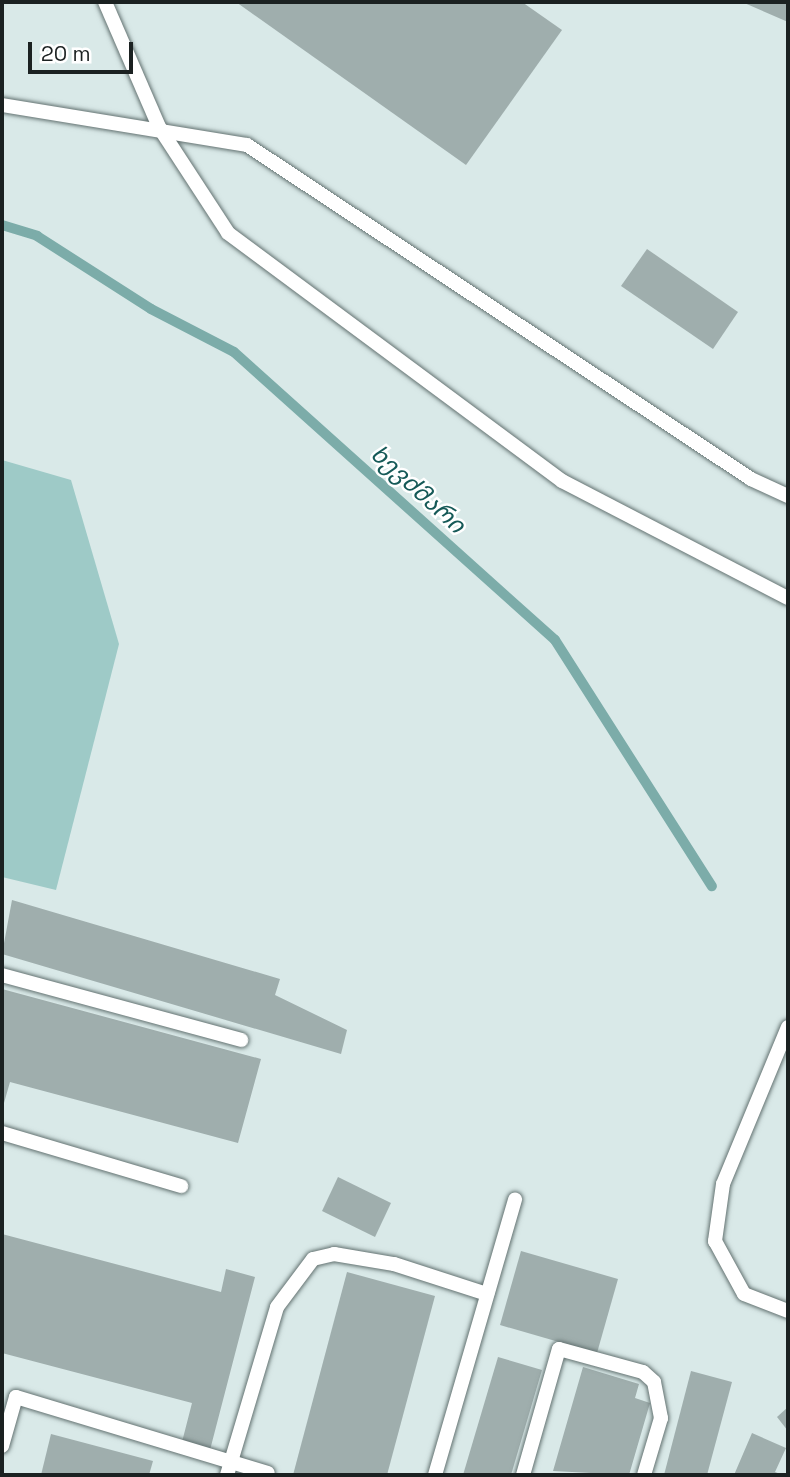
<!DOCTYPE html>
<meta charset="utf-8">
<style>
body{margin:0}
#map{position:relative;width:790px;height:1477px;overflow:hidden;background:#d9e9e8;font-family:"Space Grotesk","Noto Sans Georgian",sans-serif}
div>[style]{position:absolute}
.green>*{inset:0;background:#9ecac7}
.stream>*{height:10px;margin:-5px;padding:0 5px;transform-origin:5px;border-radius:5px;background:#7caca9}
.building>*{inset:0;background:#9faead}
.roads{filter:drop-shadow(0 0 2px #637271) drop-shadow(0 0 2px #637271)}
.service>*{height:14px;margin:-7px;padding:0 7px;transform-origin:7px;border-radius:7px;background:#fff}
span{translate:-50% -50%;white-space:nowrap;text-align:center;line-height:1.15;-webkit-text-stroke:5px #fff;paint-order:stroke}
.water-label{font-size:24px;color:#155957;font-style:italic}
.frame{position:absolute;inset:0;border:4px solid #1b2121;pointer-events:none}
.scale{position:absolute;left:28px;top:42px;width:105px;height:32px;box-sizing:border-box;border:4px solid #1b2121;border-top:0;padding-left:9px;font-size:21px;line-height:24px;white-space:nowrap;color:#1b2121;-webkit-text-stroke:5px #fff;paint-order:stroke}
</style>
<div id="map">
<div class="green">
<div style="clip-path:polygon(2px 460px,71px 480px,119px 644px,56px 890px,2px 877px)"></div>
</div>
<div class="stream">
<div style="left:2px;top:225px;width:37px;rotate:17deg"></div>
<div style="left:37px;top:236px;width:135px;rotate:32.6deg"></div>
<div style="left:151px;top:309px;width:93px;rotate:27.4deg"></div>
<div style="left:234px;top:352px;width:431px;rotate:41.9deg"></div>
<div style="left:555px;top:640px;width:292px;rotate:57.5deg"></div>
</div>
<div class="building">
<div style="clip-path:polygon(236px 2px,522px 2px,562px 30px,466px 165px)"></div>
<div style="clip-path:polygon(742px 2px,788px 2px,788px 22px)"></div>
<div style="clip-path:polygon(647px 249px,738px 312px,713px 349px,621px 286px)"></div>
<div style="clip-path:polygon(12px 900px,280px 979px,275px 995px,347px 1030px,341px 1054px,2px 954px)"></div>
<div style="clip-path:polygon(2px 989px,261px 1059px,238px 1143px,10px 1082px,2px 1110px)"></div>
<div style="clip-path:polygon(338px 1177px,391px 1203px,375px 1237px,322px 1211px)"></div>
<div style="clip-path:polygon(2px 1234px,221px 1292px,226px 1269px,255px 1277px,210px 1450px,182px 1442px,192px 1403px,2px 1353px)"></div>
<div style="clip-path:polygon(521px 1251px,618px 1279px,597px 1353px,500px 1325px)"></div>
<div style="clip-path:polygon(347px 1272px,435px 1296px,387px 1475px,293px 1475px)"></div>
<div style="clip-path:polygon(498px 1357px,542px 1370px,511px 1475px,463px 1475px)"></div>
<div style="clip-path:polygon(583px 1367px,639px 1384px,635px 1398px,650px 1403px,629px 1475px,553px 1471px)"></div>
<div style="clip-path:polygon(691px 1371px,732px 1382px,707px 1475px,664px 1475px)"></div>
<div style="clip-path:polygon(788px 1407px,788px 1431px,777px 1417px)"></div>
<div style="clip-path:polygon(752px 1433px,786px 1448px,775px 1472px,783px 1475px,734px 1475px)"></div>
<div style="clip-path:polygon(51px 1434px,153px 1461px,149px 1475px,41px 1475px)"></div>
</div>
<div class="roads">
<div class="service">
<div style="left:105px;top:2px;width:136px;rotate:66.6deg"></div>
<div style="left:159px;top:127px;width:126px;rotate:56.9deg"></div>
<div style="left:228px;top:233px;width:416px;rotate:36.6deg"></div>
<div style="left:562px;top:481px;width:254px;rotate:27.4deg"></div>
<div style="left:2px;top:105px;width:248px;rotate:9.3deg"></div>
<div style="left:247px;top:145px;width:605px;rotate:33.53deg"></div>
<div style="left:751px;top:479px;width:41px;rotate:24.7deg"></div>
<div style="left:2px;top:975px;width:248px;rotate:15.2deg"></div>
<div style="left:788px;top:1027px;width:170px;rotate:112.5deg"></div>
<div style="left:723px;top:1184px;width:58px;rotate:98deg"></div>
<div style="left:715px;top:1241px;width:60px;rotate:61.3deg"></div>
<div style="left:744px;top:1294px;width:47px;rotate:21.1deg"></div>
<div style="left:2px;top:1133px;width:187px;rotate:16.5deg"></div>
<div style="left:2px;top:1446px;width:51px;rotate:-74.1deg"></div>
<div style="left:16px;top:1397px;width:263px;rotate:16.8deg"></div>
<div style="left:227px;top:1475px;width:175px;rotate:-73.4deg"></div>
<div style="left:277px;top:1307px;width:60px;rotate:-53.1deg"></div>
<div style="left:313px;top:1259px;width:22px;rotate:-13deg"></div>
<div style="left:334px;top:1254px;width:61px;rotate:9.5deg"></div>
<div style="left:394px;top:1264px;width:98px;rotate:17.9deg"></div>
<div style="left:435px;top:1475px;width:287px;rotate:-73.8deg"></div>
<div style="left:523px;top:1475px;width:131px;rotate:-74.1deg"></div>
<div style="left:559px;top:1349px;width:87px;rotate:15.3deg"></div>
<div style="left:643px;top:1372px;width:15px;rotate:42deg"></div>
<div style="left:654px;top:1382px;width:37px;rotate:79deg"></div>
<div style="left:661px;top:1418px;width:59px;rotate:106.6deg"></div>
</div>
</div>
<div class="water-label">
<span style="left:418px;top:489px;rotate:42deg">ხევძმარი</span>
</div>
<div class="frame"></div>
<div class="scale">20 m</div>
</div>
